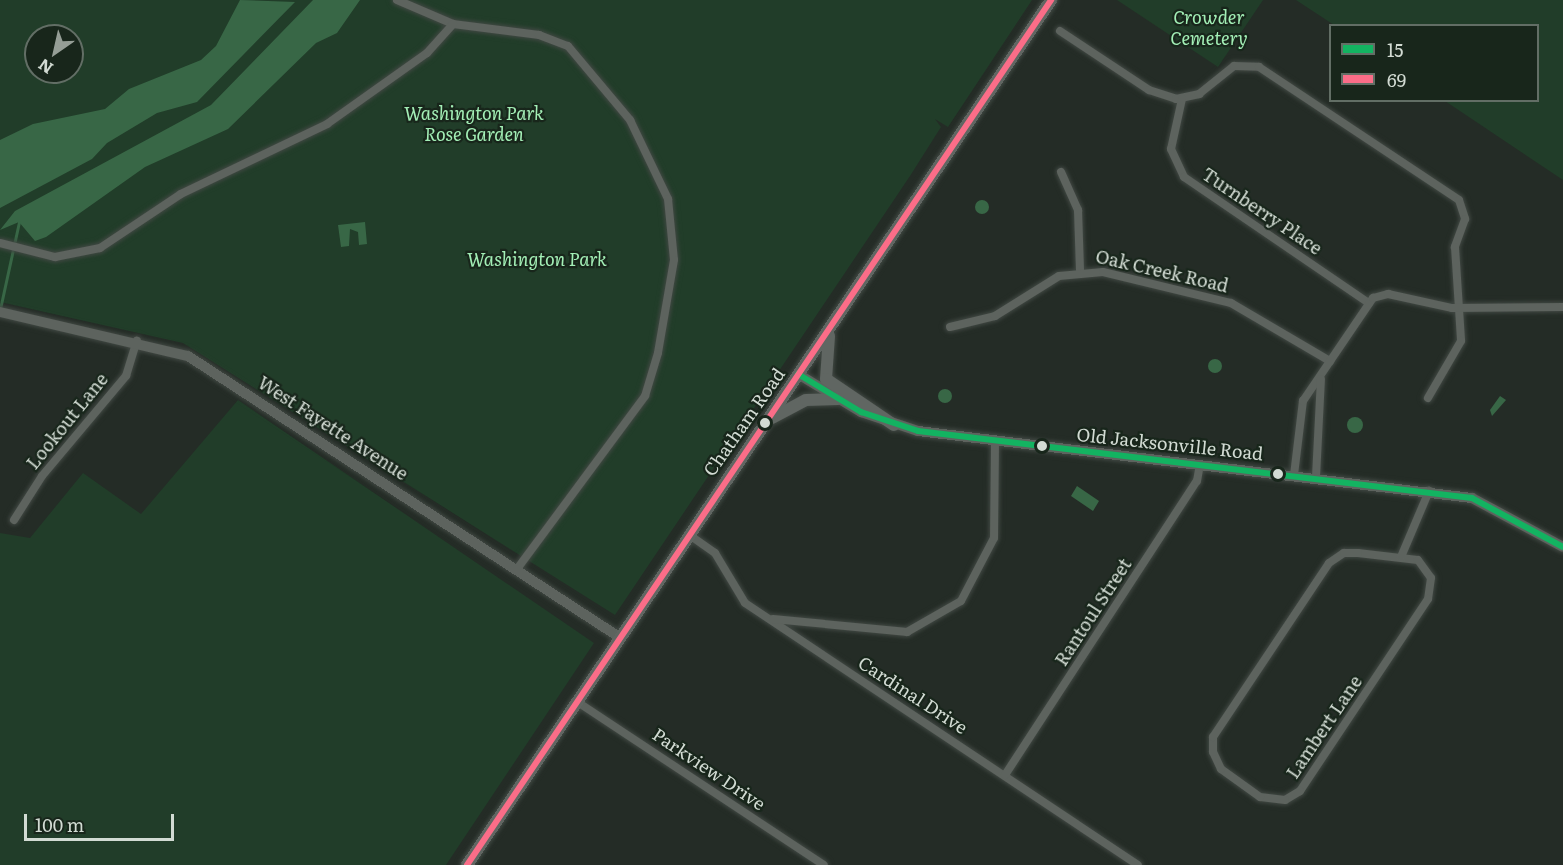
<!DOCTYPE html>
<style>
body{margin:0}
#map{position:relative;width:1563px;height:865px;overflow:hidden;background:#242c26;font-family:Literata,serif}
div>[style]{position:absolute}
.green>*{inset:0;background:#213d29}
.water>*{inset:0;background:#386746}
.round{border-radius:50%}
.stream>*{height:3px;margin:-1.5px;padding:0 1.5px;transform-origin:1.5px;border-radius:1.5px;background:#386746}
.roads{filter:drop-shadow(0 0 2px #414843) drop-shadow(0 0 2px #414843)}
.minor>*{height:8px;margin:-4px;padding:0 4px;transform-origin:4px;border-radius:4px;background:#5d635e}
.tertiary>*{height:10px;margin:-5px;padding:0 5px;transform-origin:5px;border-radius:5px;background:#5d635e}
.secondary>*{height:12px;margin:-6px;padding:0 6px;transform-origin:6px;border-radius:6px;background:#606662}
.bus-1>*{height:6px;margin:-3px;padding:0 3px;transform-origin:3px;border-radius:3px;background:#13b361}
.bus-2>*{height:6px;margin:-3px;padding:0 3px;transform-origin:3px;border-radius:3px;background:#fb6d88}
.dots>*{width:16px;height:16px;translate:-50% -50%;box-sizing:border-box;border:3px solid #18261b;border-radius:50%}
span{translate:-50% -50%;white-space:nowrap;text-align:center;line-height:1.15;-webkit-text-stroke:4.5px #18261b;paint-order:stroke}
.park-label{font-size:18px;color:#a3efb6;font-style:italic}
.street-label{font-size:18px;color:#d2dbd3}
.legend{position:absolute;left:1329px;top:24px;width:210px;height:78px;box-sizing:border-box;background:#18261b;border:2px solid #626e65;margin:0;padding:8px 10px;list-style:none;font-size:18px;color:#d2dbd3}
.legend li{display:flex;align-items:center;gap:12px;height:30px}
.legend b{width:30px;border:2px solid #626e65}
.north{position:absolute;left:24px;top:24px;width:60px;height:60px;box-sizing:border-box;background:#18261b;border:2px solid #626e65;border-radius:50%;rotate:214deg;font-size:16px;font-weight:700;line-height:24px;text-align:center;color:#d2dbd3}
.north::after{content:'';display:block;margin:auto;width:21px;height:27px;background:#959e96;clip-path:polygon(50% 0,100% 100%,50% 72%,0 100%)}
.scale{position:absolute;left:24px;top:814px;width:150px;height:27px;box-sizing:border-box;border:3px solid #d2dbd3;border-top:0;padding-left:8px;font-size:18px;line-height:21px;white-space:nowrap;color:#d2dbd3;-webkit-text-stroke:4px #18261b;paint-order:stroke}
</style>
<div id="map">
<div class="green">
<div style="clip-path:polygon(evenodd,0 0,1032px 0,948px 127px,935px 119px,941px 127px,910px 176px,615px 615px,183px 343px,0 302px,0 0,36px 36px,72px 36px,72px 72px,36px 72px,36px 36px)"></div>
<div style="clip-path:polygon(1117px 0,1263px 0,1218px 67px)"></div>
<div style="clip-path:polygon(1296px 0,1563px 0,1563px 180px,1445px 101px,1538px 100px,1538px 26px,1334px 25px)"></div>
<div style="clip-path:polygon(238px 400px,594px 643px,446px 865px,0 865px,0 533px,30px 538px,83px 473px,141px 514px)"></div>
</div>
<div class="water">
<div style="clip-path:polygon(240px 0,295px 2px,197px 102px,157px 113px,107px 143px,92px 159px,0 208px,0 140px,33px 124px,105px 109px,129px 89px,201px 60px,216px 46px)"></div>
<div style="clip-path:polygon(313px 0,360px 0,337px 33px,316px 43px,228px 129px,145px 167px,46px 237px,35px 241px,19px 222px,0 230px,15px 211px,211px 105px)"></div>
<div class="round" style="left:975px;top:200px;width:14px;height:14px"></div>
<div style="clip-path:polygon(365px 222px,367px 244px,359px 245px,358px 232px,350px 229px,349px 246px,341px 247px,338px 225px)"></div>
<div class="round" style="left:1208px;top:359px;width:14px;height:14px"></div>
<div class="round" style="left:938px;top:389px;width:14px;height:14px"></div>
<div style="clip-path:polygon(1500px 396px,1506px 400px,1492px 416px,1490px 410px)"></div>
<div class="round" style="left:1347px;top:417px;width:16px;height:16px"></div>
<div style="clip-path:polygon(1077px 486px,1099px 501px,1093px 511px,1071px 496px)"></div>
</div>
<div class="stream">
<div style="left:0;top:309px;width:89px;rotate:-77.7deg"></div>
</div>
<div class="roads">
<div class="minor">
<div style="left:397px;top:0;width:61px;rotate:23.2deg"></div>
<div style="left:453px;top:24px;width:87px;rotate:7.3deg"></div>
<div style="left:539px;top:35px;width:31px;rotate:21deg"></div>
<div style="left:568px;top:46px;width:97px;rotate:50deg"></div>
<div style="left:630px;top:120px;width:88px;rotate:64.3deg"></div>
<div style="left:668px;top:199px;width:61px;rotate:84.4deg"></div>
<div style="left:674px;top:260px;width:94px;rotate:99.8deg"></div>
<div style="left:658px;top:353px;width:45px;rotate:106.8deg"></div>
<div style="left:645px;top:396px;width:215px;rotate:126.5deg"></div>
<div style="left:1060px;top:31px;width:107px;rotate:33.5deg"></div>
<div style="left:1149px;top:90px;width:28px;rotate:18deg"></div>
<div style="left:1176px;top:99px;width:24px;rotate:-12deg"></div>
<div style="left:1199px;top:94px;width:45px;rotate:-38.7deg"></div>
<div style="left:1234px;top:66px;width:25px;rotate:2deg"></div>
<div style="left:1259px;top:67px;width:240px;rotate:33.6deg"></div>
<div style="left:1459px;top:200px;width:20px;rotate:72deg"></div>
<div style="left:1465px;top:219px;width:30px;rotate:110deg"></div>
<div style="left:1455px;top:247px;width:94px;rotate:86.3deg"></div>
<div style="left:1461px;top:341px;width:66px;rotate:120.1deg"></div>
<div style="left:1182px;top:99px;width:51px;rotate:102.4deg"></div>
<div style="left:1171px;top:149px;width:31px;rotate:65deg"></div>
<div style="left:1184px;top:177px;width:224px;rotate:34.3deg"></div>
<div style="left:1061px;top:172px;width:42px;rotate:65.9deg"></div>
<div style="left:1078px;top:210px;width:60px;rotate:88.1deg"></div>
<div style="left:0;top:243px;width:57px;rotate:14.3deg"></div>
<div style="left:55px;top:257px;width:46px;rotate:-11.3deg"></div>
<div style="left:100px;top:248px;width:97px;rotate:-33.7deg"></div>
<div style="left:181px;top:194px;width:162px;rotate:-25.6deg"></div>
<div style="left:327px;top:124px;width:123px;rotate:-35.4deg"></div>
<div style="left:427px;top:53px;width:39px;rotate:-48deg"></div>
<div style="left:950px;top:327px;width:46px;rotate:-13.7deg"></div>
<div style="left:995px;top:316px;width:75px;rotate:-32deg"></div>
<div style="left:1059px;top:276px;width:44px;rotate:-5.2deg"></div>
<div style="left:1103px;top:272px;width:132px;rotate:13.6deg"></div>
<div style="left:1231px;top:303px;width:115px;rotate:30.4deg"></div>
<div style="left:1294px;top:475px;width:75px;rotate:-83.1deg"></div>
<div style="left:1303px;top:401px;width:125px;rotate:-55.8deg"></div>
<div style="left:1373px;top:298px;width:16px;rotate:-15deg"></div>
<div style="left:1388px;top:294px;width:66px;rotate:12.3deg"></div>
<div style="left:1452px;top:308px;width:111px;rotate:-0.5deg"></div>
<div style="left:1316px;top:477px;width:98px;rotate:-87.1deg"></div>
<div style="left:14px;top:520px;width:52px;rotate:-57.5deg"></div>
<div style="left:42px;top:476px;width:131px;rotate:-50deg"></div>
<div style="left:126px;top:376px;width:37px;rotate:-73deg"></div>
<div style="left:688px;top:534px;width:33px;rotate:35deg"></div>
<div style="left:715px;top:553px;width:58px;rotate:59deg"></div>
<div style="left:745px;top:603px;width:472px;rotate:33.7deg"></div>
<div style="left:1358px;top:553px;width:60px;rotate:6.7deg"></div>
<div style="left:1418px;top:560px;width:22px;rotate:54deg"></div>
<div style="left:1431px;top:578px;width:21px;rotate:98deg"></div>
<div style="left:1428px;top:599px;width:231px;rotate:123.7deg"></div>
<div style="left:1300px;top:791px;width:17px;rotate:149deg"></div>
<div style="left:1285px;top:800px;width:25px;rotate:-173deg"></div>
<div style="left:1260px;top:797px;width:48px;rotate:-144.3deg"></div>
<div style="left:1221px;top:769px;width:19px;rotate:-115deg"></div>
<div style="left:1213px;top:752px;width:15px;rotate:-90deg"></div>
<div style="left:1213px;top:737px;width:209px;rotate:-56.3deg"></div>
<div style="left:1329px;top:563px;width:18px;rotate:-34deg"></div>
<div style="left:1344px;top:553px;width:14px"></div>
<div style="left:1401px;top:557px;width:72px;rotate:-67deg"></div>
<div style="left:773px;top:619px;width:135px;rotate:5.5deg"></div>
<div style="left:907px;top:632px;width:62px;rotate:-29.9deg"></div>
<div style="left:961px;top:601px;width:71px;rotate:-62.4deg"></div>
<div style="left:994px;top:538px;width:97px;rotate:-89.4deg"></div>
<div style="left:576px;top:701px;width:297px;rotate:33.5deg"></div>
<div style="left:1005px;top:775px;width:351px;rotate:-56.9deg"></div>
<div style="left:1197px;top:481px;width:17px;rotate:-80deg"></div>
</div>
<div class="tertiary">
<div style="left:0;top:312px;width:193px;rotate:13.2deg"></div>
<div style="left:188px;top:356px;width:515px;rotate:33.1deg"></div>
<div style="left:798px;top:374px;width:74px;rotate:31.1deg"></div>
<div style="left:861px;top:412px;width:60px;rotate:18.4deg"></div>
<div style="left:918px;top:431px;width:558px;rotate:6.9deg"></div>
<div style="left:1472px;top:498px;width:103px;rotate:28.3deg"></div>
</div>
<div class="secondary">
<div style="left:829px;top:336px;width:43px;rotate:94deg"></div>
<div style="left:826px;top:379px;width:82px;rotate:34.1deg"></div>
<div style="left:772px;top:418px;width:38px;rotate:-28deg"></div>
<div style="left:806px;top:400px;width:32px;rotate:-2deg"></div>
<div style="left:467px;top:865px;width:1044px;rotate:-55.97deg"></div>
</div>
</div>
<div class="bus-1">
<div style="left:798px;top:374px;width:74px;rotate:31.1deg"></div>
<div style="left:861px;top:412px;width:60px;rotate:18.4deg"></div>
<div style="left:918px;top:431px;width:558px;rotate:6.9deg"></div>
<div style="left:1472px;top:498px;width:103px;rotate:28.3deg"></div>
</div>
<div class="bus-2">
<div style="left:467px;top:865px;width:1044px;rotate:-55.97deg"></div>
</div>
<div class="dots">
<div style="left:765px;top:423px;background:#d2dbd3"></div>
<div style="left:1042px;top:446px;background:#d2dbd3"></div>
<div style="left:1278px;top:474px;background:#d2dbd3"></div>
</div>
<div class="park-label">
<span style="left:1209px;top:28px">Crowder<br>Cemetery</span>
<span style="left:474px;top:124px">Washington Park<br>Rose Garden</span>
<span style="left:537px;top:259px">Washington Park</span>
</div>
<div class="street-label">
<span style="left:1262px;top:211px;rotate:34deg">Turnberry Place</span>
<span style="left:1162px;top:271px;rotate:13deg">Oak Creek Road</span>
<span style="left:67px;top:421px;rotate:-51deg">Lookout Lane</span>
<span style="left:744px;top:422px;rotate:-55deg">Chatham Road</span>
<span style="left:333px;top:428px;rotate:33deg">West Fayette Avenue</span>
<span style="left:1170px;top:444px;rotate:6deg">Old Jacksonville Road</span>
<span style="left:1093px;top:612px;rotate:-57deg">Rantoul Street</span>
<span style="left:913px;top:695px;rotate:33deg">Cardinal Drive</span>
<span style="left:1324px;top:727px;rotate:-56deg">Lambert Lane</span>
<span style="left:709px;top:769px;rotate:34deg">Parkview Drive</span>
</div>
<ul class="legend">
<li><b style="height:8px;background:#13b361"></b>15</li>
<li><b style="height:8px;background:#fb6d88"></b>69</li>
</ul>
<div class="north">N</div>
<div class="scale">100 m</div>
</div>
